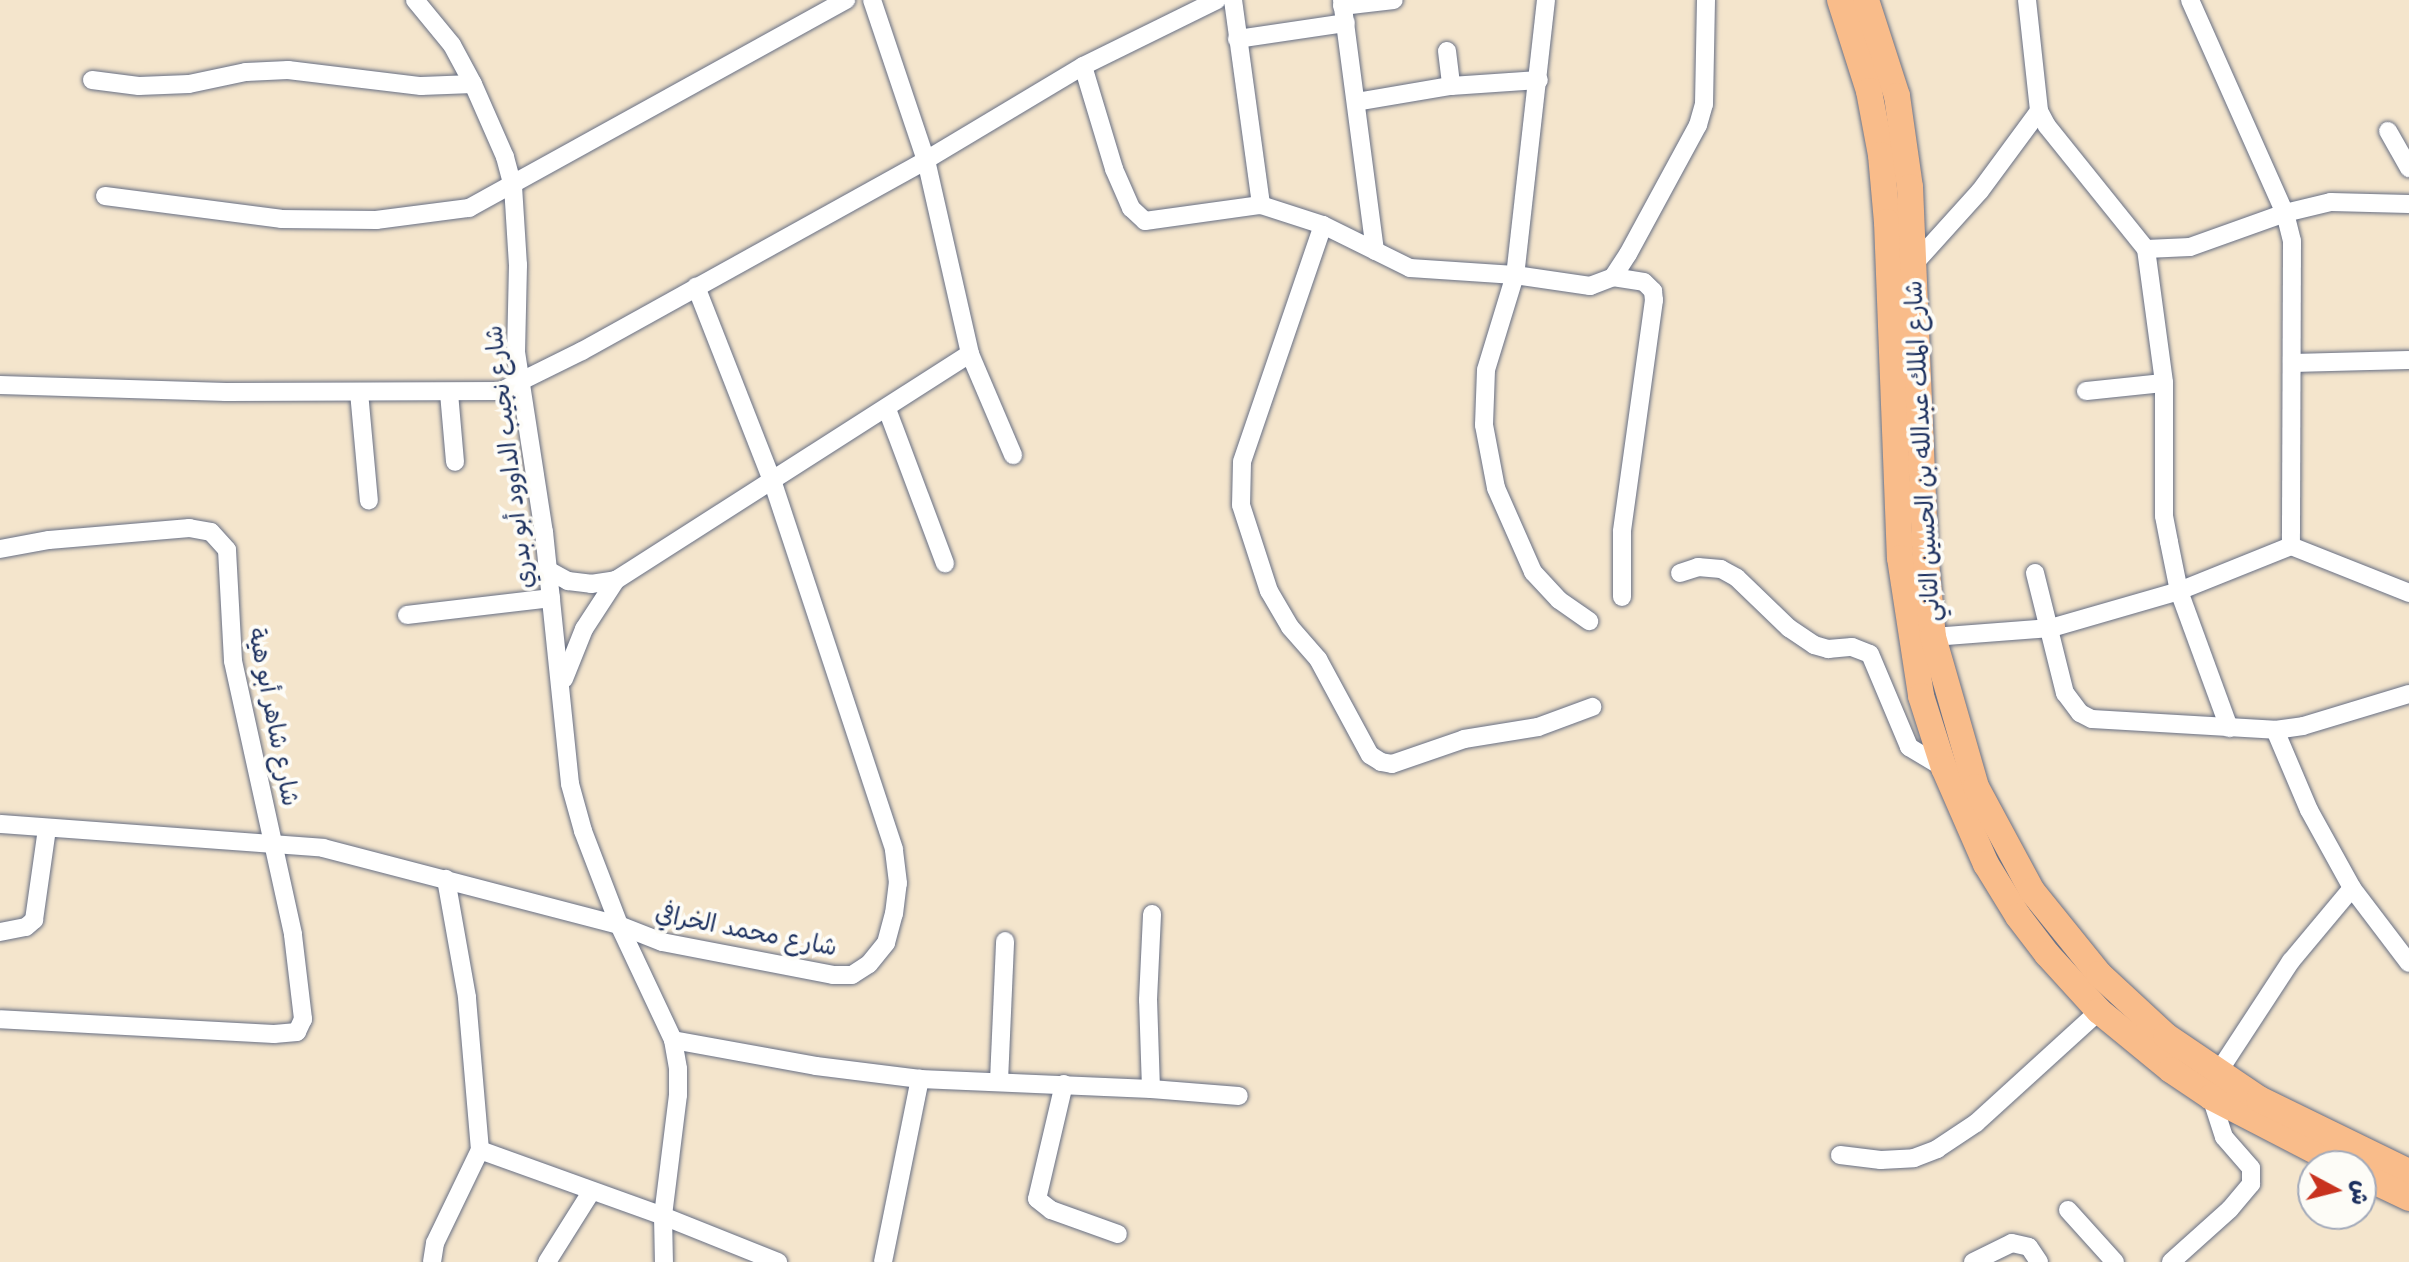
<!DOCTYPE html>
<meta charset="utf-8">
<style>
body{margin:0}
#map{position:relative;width:2409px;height:1262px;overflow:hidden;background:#f4e5cc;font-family:"Balsamiq Sans","Playpen Sans Arabic",sans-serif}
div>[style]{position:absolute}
.roads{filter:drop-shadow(0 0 2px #676f84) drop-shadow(0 0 2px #676f84)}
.minor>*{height:18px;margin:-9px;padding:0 9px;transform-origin:9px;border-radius:9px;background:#fff}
.highway>*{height:26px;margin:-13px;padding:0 13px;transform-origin:13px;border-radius:13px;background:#f9bc8a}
span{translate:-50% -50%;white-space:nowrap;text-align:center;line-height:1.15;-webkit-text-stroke:8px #fdfcf7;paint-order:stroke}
.street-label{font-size:24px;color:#1b2f5e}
.north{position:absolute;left:2297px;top:1150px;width:80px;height:80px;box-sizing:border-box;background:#fdfcf7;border:2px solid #a3aaba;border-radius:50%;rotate:97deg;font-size:22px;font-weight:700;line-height:32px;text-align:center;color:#1b2f5e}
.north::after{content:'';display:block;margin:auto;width:28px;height:36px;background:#c8321e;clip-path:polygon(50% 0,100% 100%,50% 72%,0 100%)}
</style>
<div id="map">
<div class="roads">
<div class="minor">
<div style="left:415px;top:0;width:58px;rotate:50.6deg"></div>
<div style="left:452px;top:45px;width:44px;rotate:61.7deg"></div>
<div style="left:473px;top:84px;width:80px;rotate:66.3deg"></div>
<div style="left:505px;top:157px;width:30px;rotate:75deg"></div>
<div style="left:513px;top:186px;width:79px;rotate:86.4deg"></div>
<div style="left:518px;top:265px;width:87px;rotate:91.3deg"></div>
<div style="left:516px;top:352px;width:182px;rotate:81.2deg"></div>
<div style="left:544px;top:532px;width:253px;rotate:84.1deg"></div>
<div style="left:570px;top:784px;width:49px;rotate:74.5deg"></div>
<div style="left:583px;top:831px;width:101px;rotate:69deg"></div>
<div style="left:619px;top:925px;width:127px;rotate:64.8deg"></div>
<div style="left:673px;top:1040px;width:29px;rotate:80deg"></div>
<div style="left:678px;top:1069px;width:26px;rotate:90deg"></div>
<div style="left:678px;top:1095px;width:122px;rotate:97.1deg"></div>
<div style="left:663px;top:1216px;width:46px;rotate:88.8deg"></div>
<div style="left:872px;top:0;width:169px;rotate:71.4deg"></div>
<div style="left:926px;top:160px;width:199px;rotate:77.2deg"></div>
<div style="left:970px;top:354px;width:110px;rotate:66.9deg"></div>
<div style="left:1233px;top:0;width:207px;rotate:82.2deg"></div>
<div style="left:1342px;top:0;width:253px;rotate:82.5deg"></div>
<div style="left:1546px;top:0;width:277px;rotate:96.4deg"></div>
<div style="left:1515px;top:275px;width:99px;rotate:107deg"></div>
<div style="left:1486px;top:370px;width:55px;rotate:92.1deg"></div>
<div style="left:1484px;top:425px;width:64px;rotate:79.2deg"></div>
<div style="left:1496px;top:488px;width:92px;rotate:66.2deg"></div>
<div style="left:1533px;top:572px;width:38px;rotate:47deg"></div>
<div style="left:1559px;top:600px;width:37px;rotate:35deg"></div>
<div style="left:2027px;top:0;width:112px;rotate:83.8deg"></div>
<div style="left:2039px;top:111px;width:17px;rotate:62deg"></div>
<div style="left:2047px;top:126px;width:158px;rotate:51.2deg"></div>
<div style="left:2146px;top:249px;width:135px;rotate:82.3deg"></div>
<div style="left:2164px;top:383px;width:133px;rotate:90deg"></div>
<div style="left:2164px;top:516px;width:26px;rotate:79deg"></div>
<div style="left:2169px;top:542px;width:50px;rotate:78.5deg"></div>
<div style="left:2179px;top:591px;width:146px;rotate:69.9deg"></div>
<div style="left:2190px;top:0;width:233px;rotate:66deg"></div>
<div style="left:2285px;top:213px;width:29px;rotate:76deg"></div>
<div style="left:2292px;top:241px;width:305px;rotate:90.2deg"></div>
<div style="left:1342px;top:6px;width:52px;rotate:-6.6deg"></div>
<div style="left:1237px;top:39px;width:110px;rotate:-8.4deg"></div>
<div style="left:1447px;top:51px;width:35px;rotate:83deg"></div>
<div style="left:1083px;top:66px;width:108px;rotate:73.2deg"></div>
<div style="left:1114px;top:169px;width:43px;rotate:66.4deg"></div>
<div style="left:1131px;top:208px;width:19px;rotate:43deg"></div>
<div style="left:1145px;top:221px;width:117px;rotate:-7.9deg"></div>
<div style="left:1261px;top:205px;width:65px;rotate:17.9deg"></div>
<div style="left:1323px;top:225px;width:97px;rotate:26.3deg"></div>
<div style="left:1410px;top:268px;width:105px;rotate:3.8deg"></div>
<div style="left:1515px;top:275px;width:76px;rotate:8.3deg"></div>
<div style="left:1590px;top:286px;width:25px;rotate:-21deg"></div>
<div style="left:1613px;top:277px;width:27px;rotate:-57deg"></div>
<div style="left:1628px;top:254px;width:147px;rotate:-61.5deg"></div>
<div style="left:1698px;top:125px;width:22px;rotate:-74deg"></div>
<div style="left:1704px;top:104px;width:104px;rotate:-88.9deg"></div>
<div style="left:92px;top:80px;width:47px;rotate:7.3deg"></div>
<div style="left:139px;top:86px;width:50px;rotate:-2.3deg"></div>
<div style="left:189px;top:84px;width:58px;rotate:-11.9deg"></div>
<div style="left:246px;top:72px;width:42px;rotate:-2.7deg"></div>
<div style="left:288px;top:70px;width:134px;rotate:6.9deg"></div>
<div style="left:421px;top:86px;width:52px;rotate:-2.2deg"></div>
<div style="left:1356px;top:102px;width:96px;rotate:-9.6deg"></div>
<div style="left:1451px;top:86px;width:88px;rotate:-3.9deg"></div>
<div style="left:2388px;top:131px;width:43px;rotate:60.4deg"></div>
<div style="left:105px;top:196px;width:177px;rotate:7.4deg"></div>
<div style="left:281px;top:219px;width:95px;rotate:0.6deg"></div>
<div style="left:376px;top:220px;width:94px;rotate:-7.4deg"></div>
<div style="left:469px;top:208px;width:431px;rotate:-28.9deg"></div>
<div style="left:1323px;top:225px;width:250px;rotate:108.9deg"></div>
<div style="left:1242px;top:462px;width:43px;rotate:91.3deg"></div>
<div style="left:1241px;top:505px;width:90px;rotate:72deg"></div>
<div style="left:1269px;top:591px;width:42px;rotate:59.7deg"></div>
<div style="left:1290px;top:627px;width:43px;rotate:48.8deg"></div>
<div style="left:1318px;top:659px;width:109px;rotate:61.6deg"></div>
<div style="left:1370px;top:755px;width:13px;rotate:32deg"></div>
<div style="left:1381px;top:762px;width:11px;rotate:10deg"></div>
<div style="left:1392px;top:764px;width:76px;rotate:-19.1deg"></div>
<div style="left:1464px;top:739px;width:75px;rotate:-9.2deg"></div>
<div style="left:1538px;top:727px;width:58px;rotate:-20.3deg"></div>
<div style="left:2146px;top:249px;width:44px;rotate:-2.6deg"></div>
<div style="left:2190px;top:247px;width:101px;rotate:-19.7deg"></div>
<div style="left:2285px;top:213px;width:47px;rotate:-13.4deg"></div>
<div style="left:2331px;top:202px;width:78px;rotate:1.5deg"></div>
<div style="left:1914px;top:264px;width:98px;rotate:-47.9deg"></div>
<div style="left:1980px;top:191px;width:99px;rotate:-53.6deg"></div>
<div style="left:1613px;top:277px;width:31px;rotate:9deg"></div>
<div style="left:1644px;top:282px;width:13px;rotate:45deg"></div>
<div style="left:1653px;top:291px;width:9px;rotate:84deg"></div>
<div style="left:1654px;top:300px;width:234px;rotate:97.9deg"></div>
<div style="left:1622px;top:532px;width:65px;rotate:90deg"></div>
<div style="left:2292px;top:363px;width:117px;rotate:-1.5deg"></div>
<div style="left:0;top:385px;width:226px;rotate:1.8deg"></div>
<div style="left:226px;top:392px;width:275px;rotate:-0.2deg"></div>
<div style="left:501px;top:391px;width:90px;rotate:-26.3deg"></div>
<div style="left:582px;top:351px;width:393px;rotate:-29deg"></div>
<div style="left:926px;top:160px;width:183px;rotate:-30.9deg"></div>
<div style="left:1083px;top:66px;width:149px;rotate:-26.2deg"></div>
<div style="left:2086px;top:391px;width:78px;rotate:-5.9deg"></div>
<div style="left:359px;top:392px;width:109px;rotate:84.8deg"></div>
<div style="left:449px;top:393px;width:69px;rotate:85deg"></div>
<div style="left:887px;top:409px;width:165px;rotate:69.4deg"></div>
<div style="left:0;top:549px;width:50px;rotate:-10.4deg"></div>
<div style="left:49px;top:540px;width:141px;rotate:-4.9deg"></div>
<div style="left:189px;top:528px;width:22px;rotate:10deg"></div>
<div style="left:211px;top:532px;width:24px;rotate:48deg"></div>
<div style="left:227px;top:550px;width:111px;rotate:86.9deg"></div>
<div style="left:233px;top:661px;width:280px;rotate:77.6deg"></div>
<div style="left:293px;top:935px;width:85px;rotate:83.2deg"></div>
<div style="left:303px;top:1019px;width:14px;rotate:115deg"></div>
<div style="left:297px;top:1032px;width:23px;rotate:175deg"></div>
<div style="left:274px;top:1034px;width:274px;rotate:-176.9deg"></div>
<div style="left:548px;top:570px;width:23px;rotate:29deg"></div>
<div style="left:568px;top:581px;width:23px;rotate:7deg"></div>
<div style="left:591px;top:584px;width:25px;rotate:-9deg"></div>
<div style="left:1680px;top:573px;width:19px;rotate:-18deg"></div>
<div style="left:1698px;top:567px;width:23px;rotate:5deg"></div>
<div style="left:1721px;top:569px;width:18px;rotate:29deg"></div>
<div style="left:1737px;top:578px;width:72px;rotate:43.9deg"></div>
<div style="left:1789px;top:628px;width:30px;rotate:34deg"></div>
<div style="left:1814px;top:645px;width:15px;rotate:16deg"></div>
<div style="left:1828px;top:649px;width:24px;rotate:-5deg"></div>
<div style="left:1852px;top:647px;width:19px;rotate:21deg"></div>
<div style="left:1870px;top:654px;width:101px;rotate:67.2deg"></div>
<div style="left:1909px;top:747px;width:41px;rotate:31deg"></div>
<div style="left:2035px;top:573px;width:124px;rotate:76deg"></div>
<div style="left:2065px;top:693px;width:25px;rotate:53deg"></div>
<div style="left:2080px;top:713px;width:13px;rotate:27deg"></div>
<div style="left:2092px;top:719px;width:183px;rotate:3.4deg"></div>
<div style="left:2275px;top:730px;width:28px;rotate:-8deg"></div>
<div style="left:2303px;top:726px;width:111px;rotate:-16.8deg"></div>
<div style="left:407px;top:615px;width:145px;rotate:-6.7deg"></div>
<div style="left:1933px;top:637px;width:118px;rotate:-4.4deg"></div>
<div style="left:2051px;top:628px;width:133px;rotate:-16.1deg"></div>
<div style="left:2179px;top:591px;width:121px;rotate:-21.9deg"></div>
<div style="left:2291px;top:546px;width:127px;rotate:21.7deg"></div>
<div style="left:564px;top:679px;width:54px;rotate:-68.2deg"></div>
<div style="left:584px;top:629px;width:59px;rotate:-56.9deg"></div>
<div style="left:616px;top:580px;width:420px;rotate:-32.6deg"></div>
<div style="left:2275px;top:730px;width:87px;rotate:67deg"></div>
<div style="left:2309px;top:810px;width:89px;rotate:61.1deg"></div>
<div style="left:2352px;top:888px;width:94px;rotate:52.8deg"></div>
<div style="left:0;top:824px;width:324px;rotate:4.2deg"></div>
<div style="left:323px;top:848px;width:306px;rotate:14.6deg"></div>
<div style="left:619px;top:925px;width:46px;rotate:21.6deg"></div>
<div style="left:662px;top:942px;width:174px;rotate:10.9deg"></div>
<div style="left:833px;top:975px;width:19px"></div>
<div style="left:852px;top:975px;width:20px;rotate:-33deg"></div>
<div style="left:869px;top:964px;width:27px;rotate:-51deg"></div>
<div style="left:886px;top:943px;width:30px;rotate:-75deg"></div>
<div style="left:894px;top:914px;width:31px;rotate:-83deg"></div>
<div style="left:898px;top:883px;width:34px;rotate:-97deg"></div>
<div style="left:894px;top:849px;width:385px;rotate:-108.3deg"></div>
<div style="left:773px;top:483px;width:211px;rotate:-111.4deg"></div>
<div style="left:0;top:932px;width:26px;rotate:-11deg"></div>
<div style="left:26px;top:927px;width:11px;rotate:-41deg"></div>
<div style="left:34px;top:920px;width:92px;rotate:-81.9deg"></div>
<div style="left:673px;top:1040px;width:145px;rotate:10.3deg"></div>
<div style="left:816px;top:1066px;width:105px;rotate:7.1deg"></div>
<div style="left:920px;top:1079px;width:231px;rotate:2.5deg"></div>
<div style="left:1151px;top:1089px;width:88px;rotate:4.5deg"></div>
<div style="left:2217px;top:1074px;width:135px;rotate:-56.8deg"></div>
<div style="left:2291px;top:961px;width:95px;rotate:-50.1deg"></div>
<div style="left:999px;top:1081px;width:140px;rotate:-87.5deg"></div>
<div style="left:1064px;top:1084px;width:118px;rotate:103.2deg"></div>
<div style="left:1037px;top:1199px;width:18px;rotate:38deg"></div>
<div style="left:1051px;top:1210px;width:71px;rotate:19.7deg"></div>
<div style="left:1151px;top:1089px;width:89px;rotate:-91.9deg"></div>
<div style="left:1148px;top:1000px;width:86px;rotate:-87.3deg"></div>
<div style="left:480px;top:1150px;width:195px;rotate:19.8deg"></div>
<div style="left:663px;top:1216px;width:124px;rotate:21.8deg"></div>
<div style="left:1840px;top:1155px;width:41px;rotate:7deg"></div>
<div style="left:1881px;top:1160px;width:33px;rotate:-3deg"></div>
<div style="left:1914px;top:1158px;width:25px;rotate:-21deg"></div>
<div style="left:1937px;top:1149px;width:47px;rotate:-33.7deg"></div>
<div style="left:1976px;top:1123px;width:166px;rotate:-42.3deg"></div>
<div style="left:2068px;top:1210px;width:70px;rotate:47.9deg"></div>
<div style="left:432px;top:1262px;width:19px;rotate:-81deg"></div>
<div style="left:435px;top:1243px;width:103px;rotate:-64.2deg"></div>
<div style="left:480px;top:1150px;width:154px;rotate:-94.9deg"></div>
<div style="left:467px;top:997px;width:120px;rotate:-100.1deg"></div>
<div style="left:547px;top:1262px;width:83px;rotate:-57.8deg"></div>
<div style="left:883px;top:1262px;width:187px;rotate:-78.6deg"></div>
<div style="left:1973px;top:1262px;width:43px;rotate:-26deg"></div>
<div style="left:2012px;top:1243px;width:17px;rotate:13deg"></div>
<div style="left:2029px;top:1247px;width:18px;rotate:56deg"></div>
<div style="left:2171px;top:1262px;width:79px;rotate:-41.9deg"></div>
<div style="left:2230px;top:1209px;width:33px;rotate:-50deg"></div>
<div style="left:2251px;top:1184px;width:16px;rotate:-90deg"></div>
<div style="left:2251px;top:1168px;width:41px;rotate:-131.1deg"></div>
<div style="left:2224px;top:1137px;width:42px;rotate:-108deg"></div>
</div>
<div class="highway">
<div style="left:1840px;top:0;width:96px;rotate:72.3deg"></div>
<div style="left:1869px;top:91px;width:65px;rotate:79.4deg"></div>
<div style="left:1881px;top:155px;width:67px;rotate:84.9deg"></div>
<div style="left:1887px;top:222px;width:336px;rotate:87.8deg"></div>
<div style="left:1900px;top:558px;width:140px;rotate:81.3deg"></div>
<div style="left:1921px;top:696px;width:76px;rotate:72.3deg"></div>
<div style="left:1944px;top:768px;width:105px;rotate:66.4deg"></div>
<div style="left:1986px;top:864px;width:61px;rotate:58.4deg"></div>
<div style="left:2018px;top:916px;width:48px;rotate:52.7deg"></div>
<div style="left:2047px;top:954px;width:77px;rotate:47.6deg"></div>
<div style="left:2099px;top:1011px;width:93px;rotate:39.3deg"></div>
<div style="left:2171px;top:1070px;width:48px;rotate:34deg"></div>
<div style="left:2211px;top:1097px;width:150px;rotate:27.4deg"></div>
<div style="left:1866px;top:0;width:101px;rotate:72.1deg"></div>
<div style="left:1897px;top:96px;width:92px;rotate:81.9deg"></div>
<div style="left:1910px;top:187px;width:364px;rotate:87.6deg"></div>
<div style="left:1925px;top:551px;width:86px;rotate:84.7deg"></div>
<div style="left:1933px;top:637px;width:156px;rotate:74deg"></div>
<div style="left:1976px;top:787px;width:118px;rotate:61.7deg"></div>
<div style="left:2032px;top:891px;width:107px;rotate:51.1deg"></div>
<div style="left:2099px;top:974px;width:91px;rotate:42.8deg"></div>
<div style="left:2166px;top:1036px;width:112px;rotate:34.1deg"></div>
<div style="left:2259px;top:1099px;width:167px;rotate:26deg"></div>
<div style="left:2361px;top:1175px;width:53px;rotate:25.6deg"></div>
</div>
</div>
<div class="street-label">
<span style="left:1923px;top:451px;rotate:-93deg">شارع الملك عبدالله بن الحسين الثاني</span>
<span style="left:510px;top:457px;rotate:-97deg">شارع نجيب الداوود أبو بدري</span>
<span style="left:273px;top:717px;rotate:79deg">شارع شاهر أبو هية</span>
<span style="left:746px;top:931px;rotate:11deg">شارع محمد الخرافي</span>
</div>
<div class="north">ش</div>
</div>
